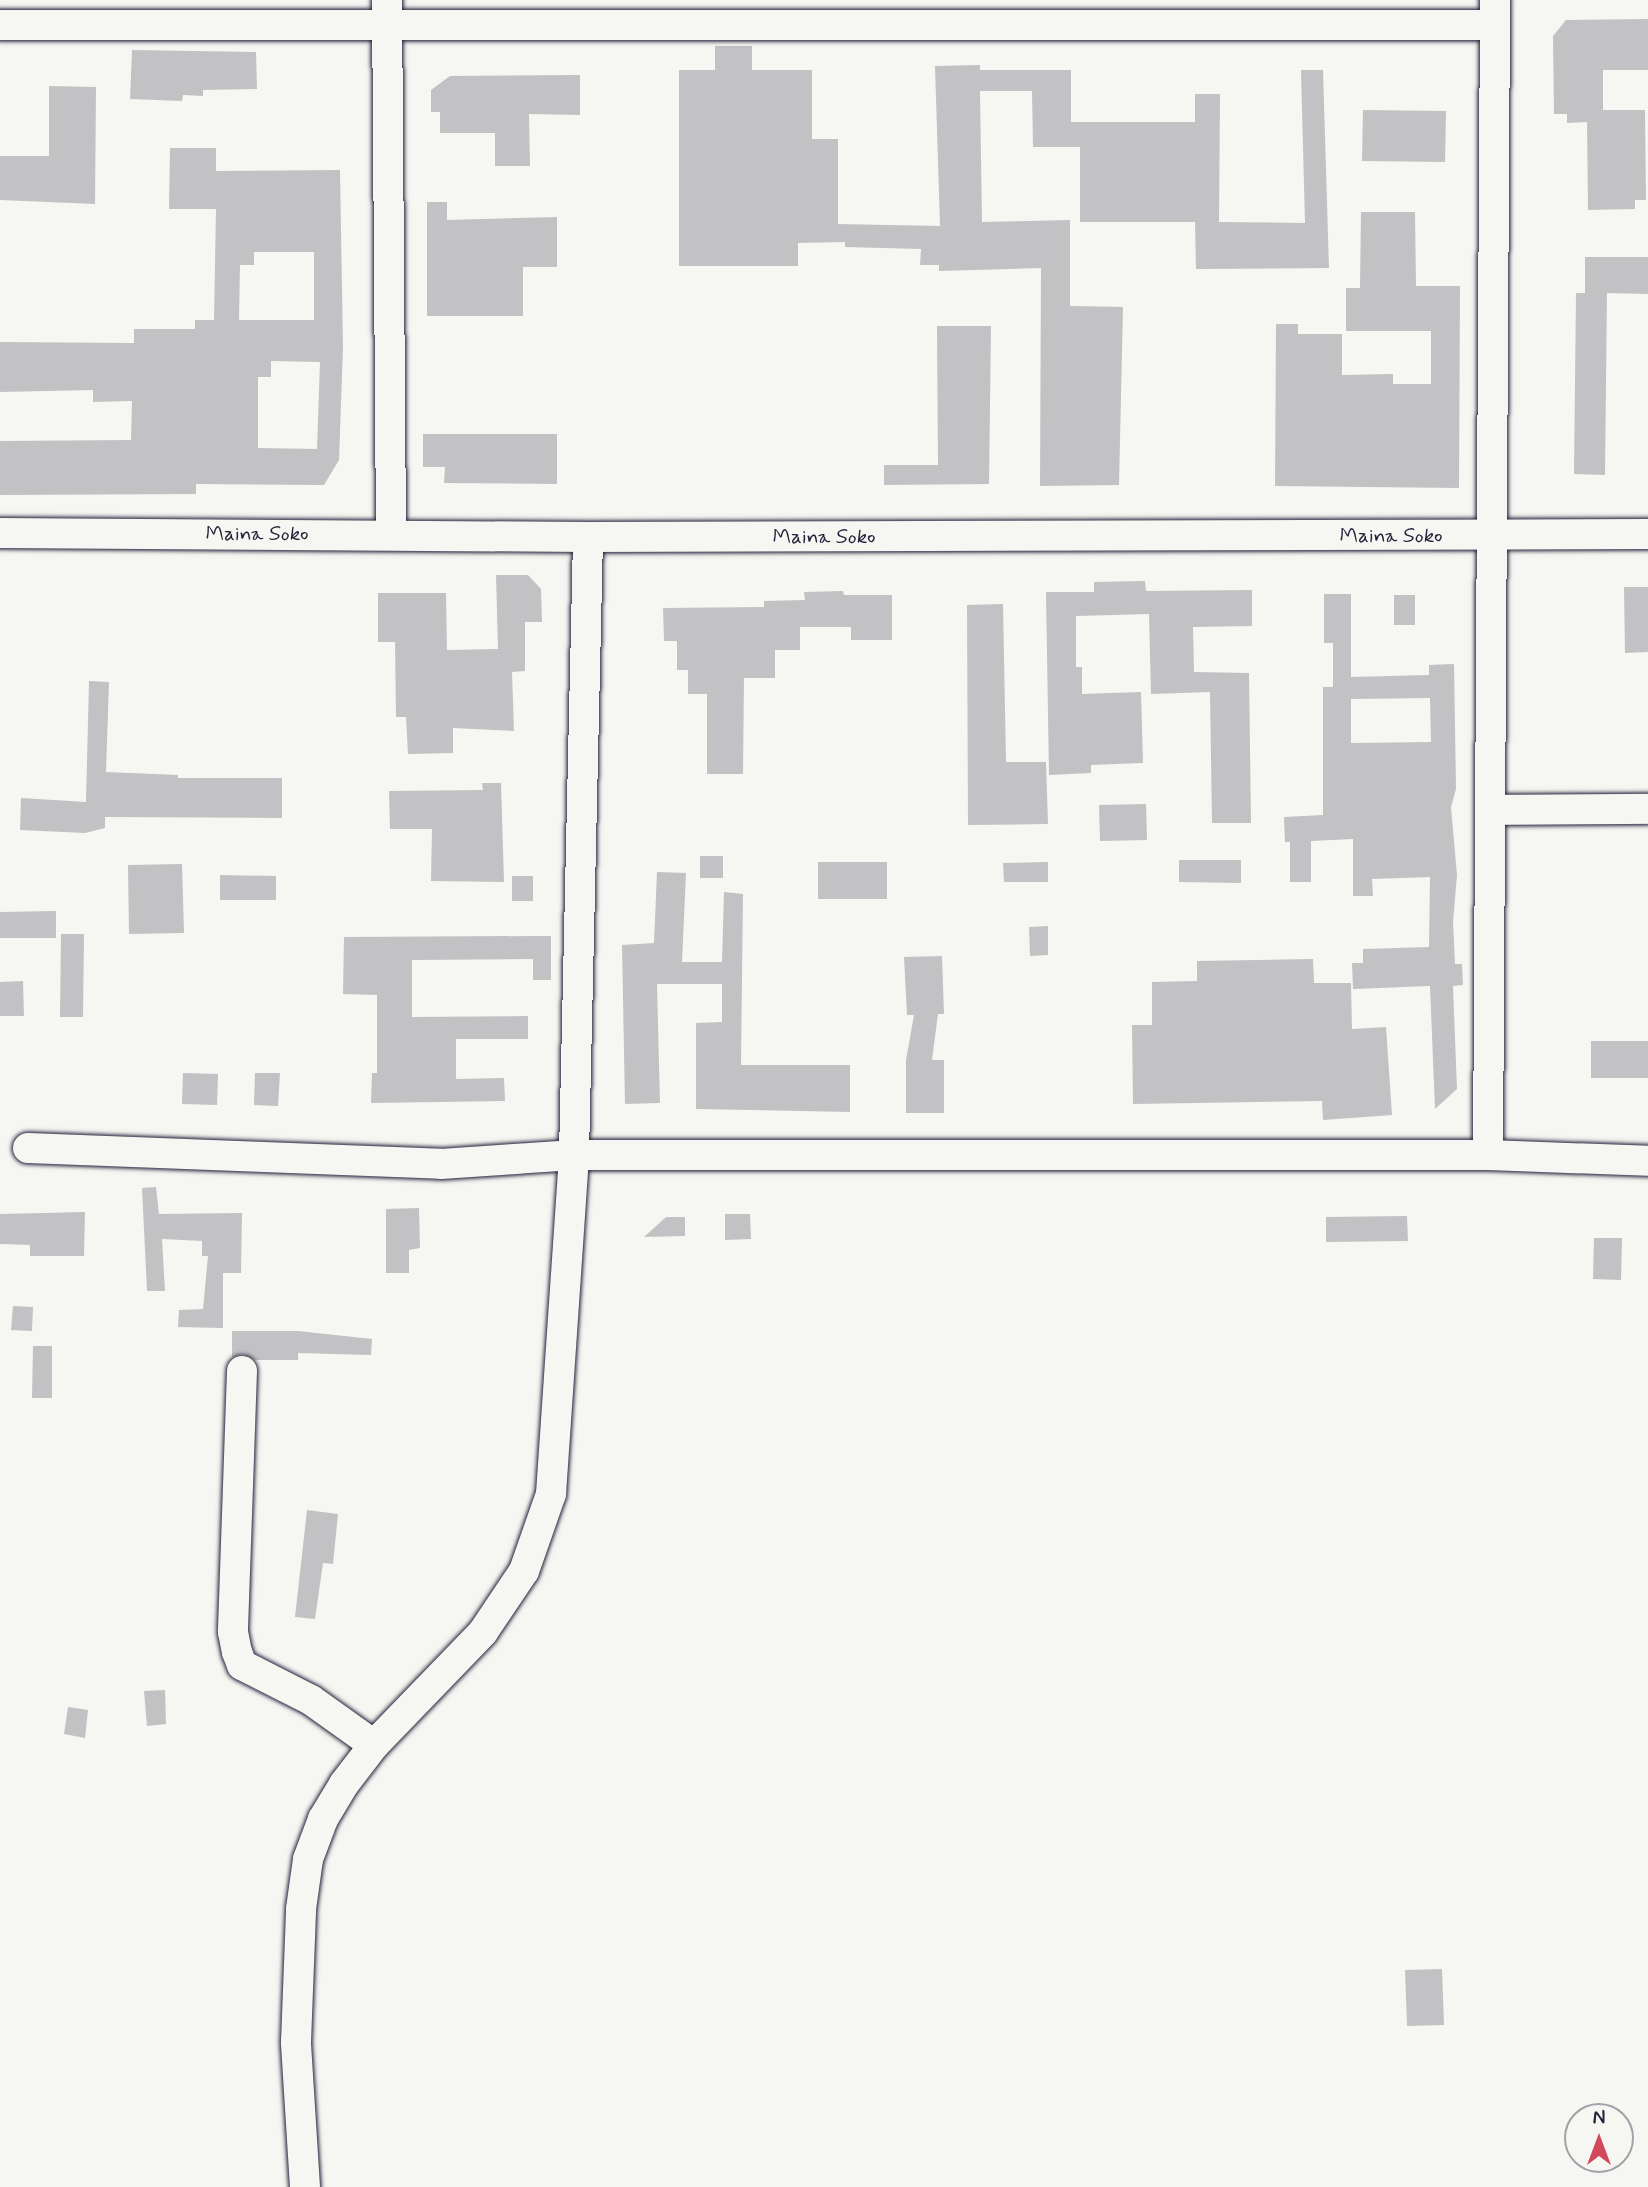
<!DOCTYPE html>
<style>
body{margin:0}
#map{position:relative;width:1648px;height:2187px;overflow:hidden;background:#f6f6f2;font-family:Mynerve,sans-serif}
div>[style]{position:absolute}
.building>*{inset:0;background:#c2c2c4}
.roads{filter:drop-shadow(0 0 2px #22223b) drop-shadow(0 0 2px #22223b)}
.minor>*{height:30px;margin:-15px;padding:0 15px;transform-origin:15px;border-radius:15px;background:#f6f6f2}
span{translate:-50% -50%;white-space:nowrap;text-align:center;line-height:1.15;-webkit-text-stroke:5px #f6f6f2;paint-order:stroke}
.street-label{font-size:21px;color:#22223b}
.north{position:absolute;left:1564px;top:2103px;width:70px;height:70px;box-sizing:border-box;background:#f6f6f2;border:2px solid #a1a1a9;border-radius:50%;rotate:0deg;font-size:19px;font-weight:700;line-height:28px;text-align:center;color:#22223b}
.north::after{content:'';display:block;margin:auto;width:24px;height:32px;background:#d1495b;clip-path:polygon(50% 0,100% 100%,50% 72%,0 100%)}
</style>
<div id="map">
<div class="building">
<div style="clip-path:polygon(1648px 19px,1648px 70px,1603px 70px,1603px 110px,1645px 110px,1646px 200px,1635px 200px,1635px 209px,1588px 210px,1587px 122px,1567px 123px,1567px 114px,1554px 114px,1553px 36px,1566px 20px)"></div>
<div style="clip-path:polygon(715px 46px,752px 46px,752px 70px,812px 70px,812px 139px,838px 139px,838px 224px,940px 226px,935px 66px,980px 65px,980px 70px,1071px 70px,1071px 122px,1195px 122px,1195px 94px,1220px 94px,1219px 222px,1305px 223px,1301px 70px,1323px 70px,1329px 268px,1196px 269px,1195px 222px,1080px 222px,1080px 147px,1033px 147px,1032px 91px,980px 91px,982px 222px,1070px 220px,1070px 306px,1123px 307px,1119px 485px,1040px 486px,1041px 268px,939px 271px,939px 265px,920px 265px,921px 249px,845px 247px,845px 242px,798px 243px,798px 266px,679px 266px,679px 70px,715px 70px)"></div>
<div style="clip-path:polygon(132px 50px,256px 52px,257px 89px,203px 90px,203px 96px,183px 95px,182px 101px,130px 99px)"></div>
<div style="clip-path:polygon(580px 75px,580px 115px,529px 114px,530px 166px,495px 166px,495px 133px,440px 133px,440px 112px,431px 112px,431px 90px,450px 76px)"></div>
<div style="clip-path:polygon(49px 86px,96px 87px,95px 204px,0 200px,0 156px,49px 156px)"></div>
<div style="clip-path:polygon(1363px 110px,1446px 111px,1445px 162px,1362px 161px)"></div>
<div style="clip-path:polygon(evenodd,170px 148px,216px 148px,216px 171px,340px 170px,343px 347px,339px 460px,324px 485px,196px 484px,196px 494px,0 495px,0 441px,131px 440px,132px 401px,93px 402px,93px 390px,0 392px,0 342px,134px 343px,134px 329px,195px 329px,195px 320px,214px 320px,216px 209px,169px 209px,170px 148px,254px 252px,314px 252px,314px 320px,239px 320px,240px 265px,254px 265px,254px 252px,170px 148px,271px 361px,320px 362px,317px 449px,258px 448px,258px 377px,271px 377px,271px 361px)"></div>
<div style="clip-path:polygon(427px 202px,447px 202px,447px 220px,557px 217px,557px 267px,523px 267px,523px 316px,427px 316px)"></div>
<div style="clip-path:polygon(1361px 212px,1415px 212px,1416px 286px,1460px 286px,1459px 488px,1275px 486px,1276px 324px,1298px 324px,1298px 334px,1342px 334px,1342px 375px,1393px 374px,1393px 384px,1431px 384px,1431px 331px,1346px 331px,1346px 288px,1360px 288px)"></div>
<div style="clip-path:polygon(1585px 257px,1648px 257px,1648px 294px,1607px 293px,1605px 475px,1574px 474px,1576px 293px,1585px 293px)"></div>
<div style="clip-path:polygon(937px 326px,991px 326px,989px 484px,884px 485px,884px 465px,938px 465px)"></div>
<div style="clip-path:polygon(423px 434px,557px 434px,557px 484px,444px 483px,445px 467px,423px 467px)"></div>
<div style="clip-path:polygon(496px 575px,528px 575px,541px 589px,542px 622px,525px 622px,525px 671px,512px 672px,514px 731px,453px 728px,453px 753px,408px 754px,406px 717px,396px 717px,395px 642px,378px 642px,378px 593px,446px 593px,447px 650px,498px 649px)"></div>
<div style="clip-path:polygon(1145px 581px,1146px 591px,1252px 590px,1252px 626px,1193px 627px,1194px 672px,1249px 673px,1251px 823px,1212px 823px,1210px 692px,1151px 694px,1149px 614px,1076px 616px,1076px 667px,1082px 667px,1082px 694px,1141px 692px,1143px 763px,1091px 765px,1091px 773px,1049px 775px,1046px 592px,1094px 592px,1094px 582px)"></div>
<div style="clip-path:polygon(1624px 587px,1648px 587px,1648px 652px,1625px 653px)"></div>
<div style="clip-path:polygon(843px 591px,844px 595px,892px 595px,892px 640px,851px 640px,851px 627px,800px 627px,800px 650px,775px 650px,775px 678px,744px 678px,743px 774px,707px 774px,707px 694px,688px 694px,688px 670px,677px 670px,677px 641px,664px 641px,663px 608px,764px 607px,764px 601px,805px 600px,804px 592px)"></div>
<div style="clip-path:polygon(evenodd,1324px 594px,1351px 594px,1351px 677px,1429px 675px,1429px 665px,1454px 664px,1456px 789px,1451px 807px,1457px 875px,1453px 922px,1455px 964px,1462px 964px,1463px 985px,1453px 986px,1457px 1089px,1435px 1109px,1430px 986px,1353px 989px,1352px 963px,1363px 963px,1363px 949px,1429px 947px,1430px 877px,1372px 879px,1373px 896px,1353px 896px,1353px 839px,1311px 841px,1311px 882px,1290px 882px,1290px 842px,1285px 842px,1284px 817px,1323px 815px,1323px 687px,1333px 687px,1333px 643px,1324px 643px,1324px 594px,1430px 698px,1431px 742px,1351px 743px,1351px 699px,1430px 698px)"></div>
<div style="clip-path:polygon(1394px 595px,1415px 595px,1415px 625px,1394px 625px)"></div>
<div style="clip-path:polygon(1003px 604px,1006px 762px,1046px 762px,1048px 824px,968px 825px,967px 605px)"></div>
<div style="clip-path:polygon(89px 681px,109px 682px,106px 772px,178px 775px,178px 778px,282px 778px,282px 818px,105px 817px,105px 828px,85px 833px,20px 830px,21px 798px,86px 802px)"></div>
<div style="clip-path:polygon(482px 783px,501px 783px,504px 882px,431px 881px,432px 829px,390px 829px,389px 791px,483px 790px)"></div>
<div style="clip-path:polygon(1146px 804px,1147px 840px,1100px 841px,1099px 805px)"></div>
<div style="clip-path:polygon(700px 856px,723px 856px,723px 878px,700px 878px)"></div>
<div style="clip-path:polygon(1179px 860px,1241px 860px,1241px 883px,1179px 882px)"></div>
<div style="clip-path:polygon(818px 862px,887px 862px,887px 899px,818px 899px)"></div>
<div style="clip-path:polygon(1048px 862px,1048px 882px,1004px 882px,1003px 863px)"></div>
<div style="clip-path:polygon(182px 864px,184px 933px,129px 934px,128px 865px)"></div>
<div style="clip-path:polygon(657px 872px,686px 873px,682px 962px,722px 962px,724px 892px,743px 894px,741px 1065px,850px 1065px,850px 1112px,696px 1109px,696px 1023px,722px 1022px,722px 984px,657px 984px,660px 1103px,625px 1104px,622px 945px,654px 943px)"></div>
<div style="clip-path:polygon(220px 875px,276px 876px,276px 900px,220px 900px)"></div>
<div style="clip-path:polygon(512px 876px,533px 876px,533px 901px,512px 901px)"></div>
<div style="clip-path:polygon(56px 911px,56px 938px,0 938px,0 912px)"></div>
<div style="clip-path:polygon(1048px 926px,1048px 955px,1030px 956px,1029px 927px)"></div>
<div style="clip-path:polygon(61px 934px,84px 934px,83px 1017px,60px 1017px)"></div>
<div style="clip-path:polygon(533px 936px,551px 936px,551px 980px,533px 980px,533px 959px,412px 960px,412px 1017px,528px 1016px,528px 1039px,456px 1039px,456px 1079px,504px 1078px,505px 1101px,371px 1103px,372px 1073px,377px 1073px,377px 995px,343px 994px,344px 937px)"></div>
<div style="clip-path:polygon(942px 956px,944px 1014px,938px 1014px,932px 1060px,944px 1060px,944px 1113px,906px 1113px,906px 1060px,914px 1015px,907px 1015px,904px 957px)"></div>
<div style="clip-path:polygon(1313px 959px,1314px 983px,1351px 983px,1352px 1029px,1386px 1027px,1392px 1115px,1323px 1120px,1322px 1101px,1133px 1104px,1132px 1025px,1152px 1025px,1152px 982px,1197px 981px,1197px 961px)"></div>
<div style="clip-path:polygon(23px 981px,24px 1016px,0 1016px,0 982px)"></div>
<div style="clip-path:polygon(1591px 1041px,1648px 1041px,1648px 1078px,1591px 1078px)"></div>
<div style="clip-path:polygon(183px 1073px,218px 1074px,217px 1105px,182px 1104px)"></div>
<div style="clip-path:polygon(255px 1073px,280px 1073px,278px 1106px,254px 1105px)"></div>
<div style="clip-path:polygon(156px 1187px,159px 1214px,242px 1213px,241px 1273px,223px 1273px,223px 1328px,178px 1327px,179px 1310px,203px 1309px,208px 1256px,202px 1256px,202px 1241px,162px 1239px,165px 1291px,147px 1291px,142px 1188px)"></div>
<div style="clip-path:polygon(419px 1208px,420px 1248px,409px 1250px,409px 1273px,386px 1273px,386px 1209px)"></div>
<div style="clip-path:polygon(85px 1212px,84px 1256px,30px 1256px,30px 1245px,0 1244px,0 1214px)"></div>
<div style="clip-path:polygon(725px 1214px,750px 1214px,751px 1239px,725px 1240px)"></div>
<div style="clip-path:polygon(1407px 1216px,1408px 1241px,1326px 1242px,1326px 1217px)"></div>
<div style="clip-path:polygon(666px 1217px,685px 1217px,685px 1236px,644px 1237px)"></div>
<div style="clip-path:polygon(1594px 1238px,1622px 1238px,1621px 1280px,1593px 1279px)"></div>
<div style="clip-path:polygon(13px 1306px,33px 1307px,32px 1331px,11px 1330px)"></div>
<div style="clip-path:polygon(232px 1331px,298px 1331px,372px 1339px,371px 1355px,298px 1353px,298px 1360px,255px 1360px,243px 1354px,232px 1357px)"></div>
<div style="clip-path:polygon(33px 1346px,52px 1346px,52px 1398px,32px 1398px)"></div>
<div style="clip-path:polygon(307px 1510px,338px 1514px,333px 1564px,323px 1563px,315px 1619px,295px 1617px)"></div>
<div style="clip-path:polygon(165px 1690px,166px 1724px,147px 1726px,144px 1691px)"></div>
<div style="clip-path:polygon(68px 1707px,88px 1710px,85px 1738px,64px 1734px)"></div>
<div style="clip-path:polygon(1442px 1969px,1444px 2025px,1407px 2026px,1405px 1970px)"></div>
</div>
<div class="roads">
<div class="minor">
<div style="left:387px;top:0;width:535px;rotate:89.57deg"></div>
<div style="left:0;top:25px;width:1495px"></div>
<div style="left:0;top:533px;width:588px;rotate:0.39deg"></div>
<div style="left:588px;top:537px;width:1060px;rotate:-0.16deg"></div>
<div style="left:1490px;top:810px;width:158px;rotate:-0.4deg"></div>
<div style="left:28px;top:1148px;width:413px;rotate:2.2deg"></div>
<div style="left:441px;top:1164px;width:133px;rotate:-3.9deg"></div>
<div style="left:574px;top:1155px;width:914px"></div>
<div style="left:1488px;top:1155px;width:160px;rotate:2.1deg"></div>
<div style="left:1488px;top:1155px;width:1155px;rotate:-89.65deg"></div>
<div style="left:242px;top:1371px;width:261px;rotate:92deg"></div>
<div style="left:233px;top:1632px;width:20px;rotate:79deg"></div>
<div style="left:237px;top:1652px;width:14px;rotate:69deg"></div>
<div style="left:242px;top:1665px;width:77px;rotate:26.9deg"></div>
<div style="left:311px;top:1700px;width:77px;rotate:35.5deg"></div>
<div style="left:305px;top:2187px;width:145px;rotate:-93.6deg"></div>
<div style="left:296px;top:2042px;width:133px;rotate:-87.8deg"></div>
<div style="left:301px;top:1909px;width:50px;rotate:-82deg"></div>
<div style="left:308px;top:1859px;width:43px;rotate:-69.4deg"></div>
<div style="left:323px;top:1819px;width:41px;rotate:-59deg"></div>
<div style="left:344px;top:1784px;width:49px;rotate:-52.4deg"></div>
<div style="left:374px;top:1745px;width:157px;rotate:-46deg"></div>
<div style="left:483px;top:1632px;width:73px;rotate:-56.1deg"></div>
<div style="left:524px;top:1571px;width:82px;rotate:-70.7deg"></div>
<div style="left:551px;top:1494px;width:340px;rotate:-86.1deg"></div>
<div style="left:574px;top:1155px;width:618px;rotate:-88.7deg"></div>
</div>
</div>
<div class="street-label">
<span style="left:257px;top:534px">Maina Soko</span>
<span style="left:1391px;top:536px">Maina Soko</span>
<span style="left:824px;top:537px">Maina Soko</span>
</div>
<div class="north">N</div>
</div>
